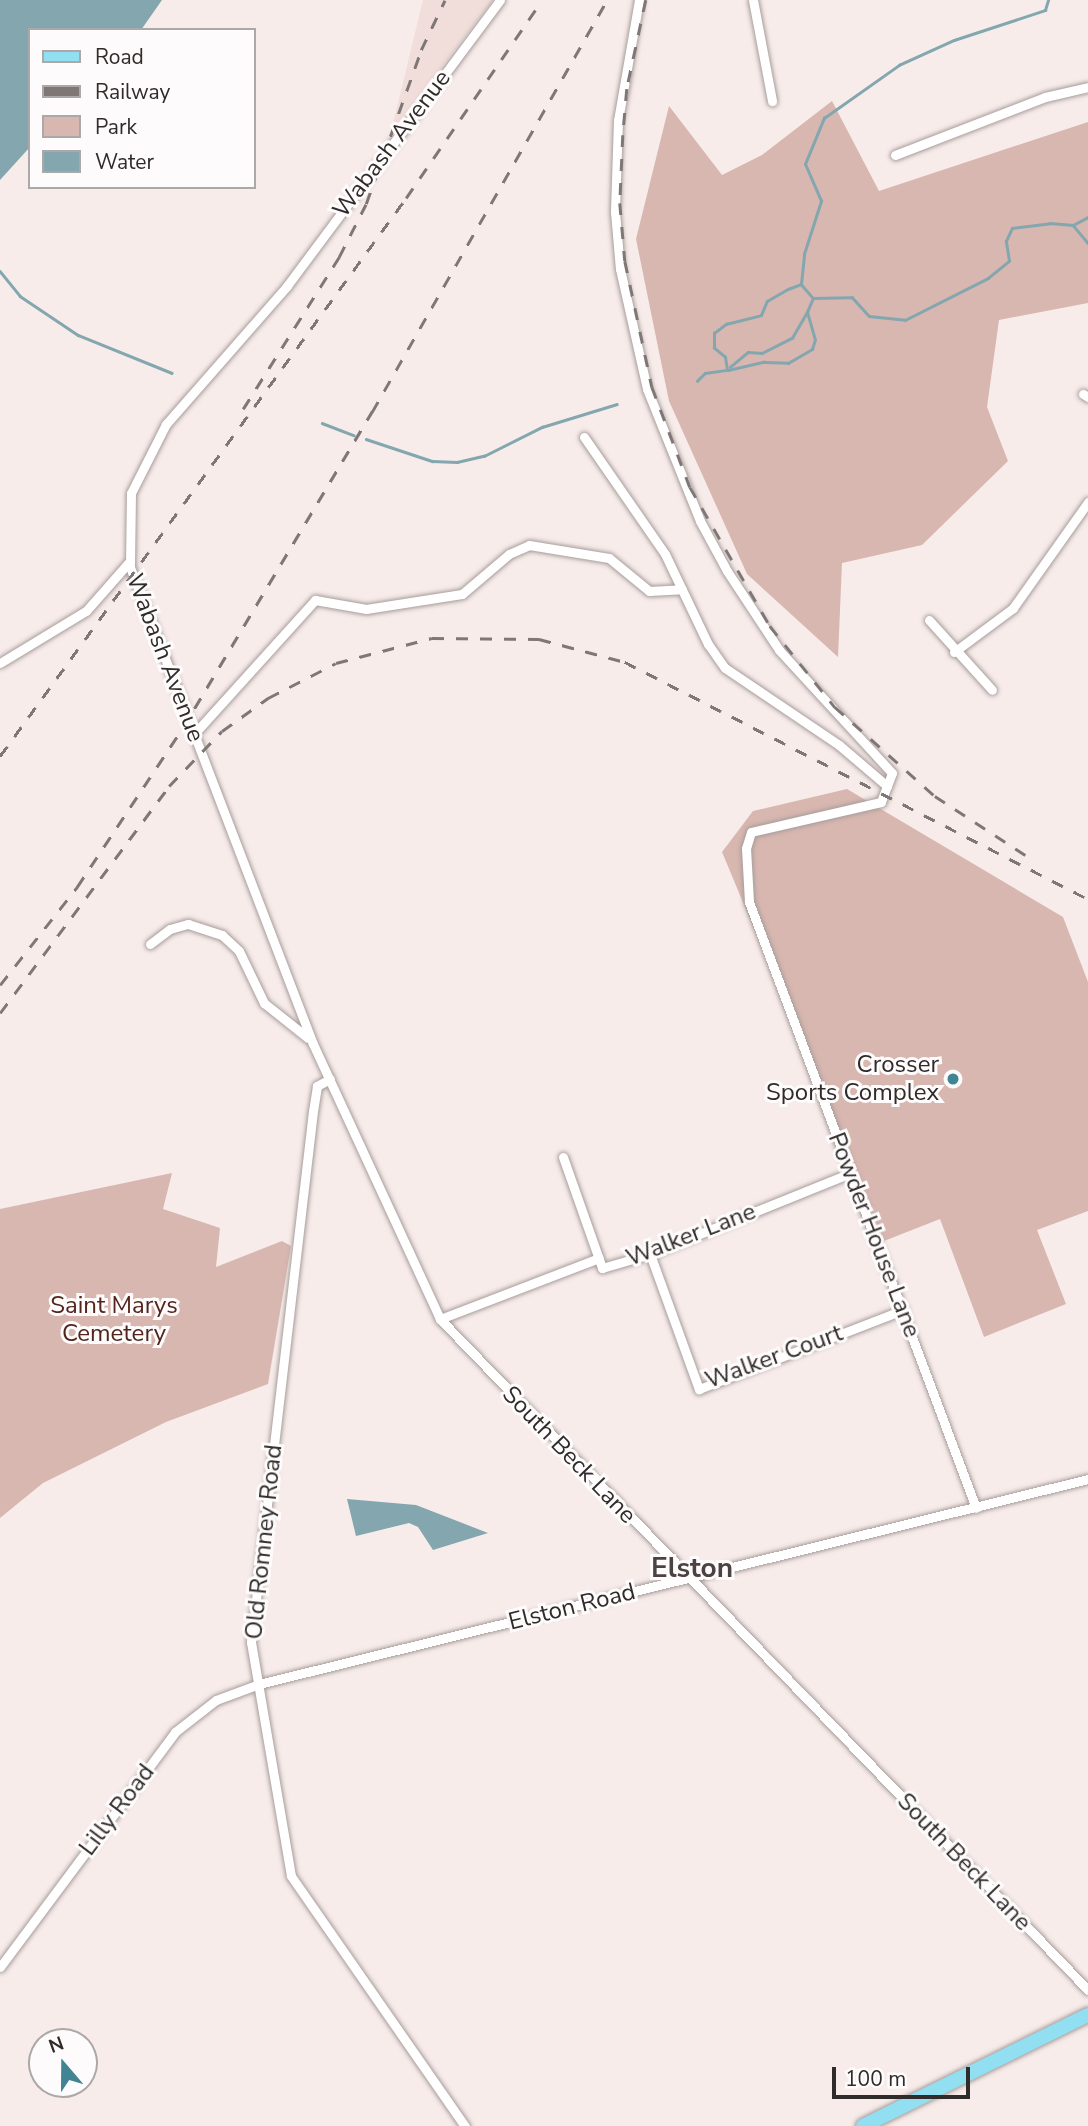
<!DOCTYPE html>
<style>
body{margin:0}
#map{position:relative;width:1088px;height:2126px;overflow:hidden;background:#f7ecea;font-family:"Nunito Sans",sans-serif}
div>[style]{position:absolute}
.built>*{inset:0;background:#f1deda}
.green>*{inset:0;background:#d8b7b0}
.water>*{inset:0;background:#83a6af}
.stream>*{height:2.5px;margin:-1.25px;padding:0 1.25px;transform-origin:1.25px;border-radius:1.25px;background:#83a6af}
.roads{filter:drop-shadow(0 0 2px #a79d9b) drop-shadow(0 0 2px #a79d9b)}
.minor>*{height:9px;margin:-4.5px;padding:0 4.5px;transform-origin:4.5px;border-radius:4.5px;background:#fff}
.primary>*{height:14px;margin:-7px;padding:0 7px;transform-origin:7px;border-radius:7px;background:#91dff1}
.rail>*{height:2.5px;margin-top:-1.25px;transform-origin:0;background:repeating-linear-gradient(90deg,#7e7776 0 12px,transparent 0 24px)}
.dots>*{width:19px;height:19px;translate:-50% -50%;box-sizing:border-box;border:4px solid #fdfbfb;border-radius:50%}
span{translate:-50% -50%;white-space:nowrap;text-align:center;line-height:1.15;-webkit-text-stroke:6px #fdfbfb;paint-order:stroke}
.street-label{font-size:24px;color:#2f2b2a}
.poi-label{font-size:24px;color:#2f2b2a}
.right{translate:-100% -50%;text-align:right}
.park-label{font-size:24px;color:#52241b}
.quarter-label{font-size:28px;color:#4c4341;font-weight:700}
.legend{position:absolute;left:28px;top:28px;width:228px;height:161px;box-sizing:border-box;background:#fdfbfb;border:2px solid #aba8a7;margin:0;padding:9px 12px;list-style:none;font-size:21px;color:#2f2b2a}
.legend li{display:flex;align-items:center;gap:14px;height:35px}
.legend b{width:35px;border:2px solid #aba8a7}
.north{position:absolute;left:28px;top:2028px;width:70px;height:70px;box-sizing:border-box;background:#fdfbfb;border:2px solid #aba8a7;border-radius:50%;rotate:340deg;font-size:19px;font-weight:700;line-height:28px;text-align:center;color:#2f2b2a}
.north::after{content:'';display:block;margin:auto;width:24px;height:32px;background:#418494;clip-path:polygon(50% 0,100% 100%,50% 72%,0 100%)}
.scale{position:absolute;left:832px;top:2067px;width:138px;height:32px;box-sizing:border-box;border:4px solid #2f2b2a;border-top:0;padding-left:9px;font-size:21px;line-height:24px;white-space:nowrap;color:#2f2b2a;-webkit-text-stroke:5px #fdfbfb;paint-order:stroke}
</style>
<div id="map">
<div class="built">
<div style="clip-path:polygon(423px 0,493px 0,391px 132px)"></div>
</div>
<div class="green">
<div style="clip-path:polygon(832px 101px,879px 191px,1088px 122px,1088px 303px,999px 320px,987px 407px,1008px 461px,922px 545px,842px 563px,838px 657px,747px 574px,669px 401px,636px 239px,669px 106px,722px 175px,762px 155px)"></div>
<div style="clip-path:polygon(847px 789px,1063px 917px,1088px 982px,1088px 1211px,1037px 1230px,1066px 1304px,984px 1337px,940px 1219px,884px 1241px,722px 852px,753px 811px)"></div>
<div style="clip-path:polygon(172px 1173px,163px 1209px,220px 1228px,216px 1267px,282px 1241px,291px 1246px,268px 1384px,166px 1422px,43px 1483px,0 1518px,0 1209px)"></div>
</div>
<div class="water">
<div style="clip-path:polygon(0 0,162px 0,141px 30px,30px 30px,30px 147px,0 180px)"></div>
<div style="clip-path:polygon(347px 1499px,416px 1505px,488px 1533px,433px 1550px,418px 1527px,409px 1523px,356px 1536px)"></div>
</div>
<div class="stream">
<div style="left:1073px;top:225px;width:23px;rotate:50deg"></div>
<div style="left:0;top:271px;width:32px;rotate:51deg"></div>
<div style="left:20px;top:296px;width:70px;rotate:33.9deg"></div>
<div style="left:78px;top:335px;width:101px;rotate:22deg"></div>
<div style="left:801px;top:284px;width:30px;rotate:-84deg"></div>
<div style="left:804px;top:254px;width:56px;rotate:-72.2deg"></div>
<div style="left:821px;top:201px;width:40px;rotate:-113.4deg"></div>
<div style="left:805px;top:164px;width:50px;rotate:-67.6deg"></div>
<div style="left:824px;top:118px;width:92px;rotate:-35.2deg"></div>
<div style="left:899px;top:65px;width:60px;rotate:-24.4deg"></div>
<div style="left:954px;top:40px;width:96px;rotate:-18.2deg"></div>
<div style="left:1045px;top:10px;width:10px;rotate:-73deg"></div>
<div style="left:730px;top:367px;width:23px;rotate:-40deg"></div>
<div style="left:748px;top:352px;width:14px;rotate:4deg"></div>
<div style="left:762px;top:353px;width:34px;rotate:-27deg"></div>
<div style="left:792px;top:338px;width:30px;rotate:-60deg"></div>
<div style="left:728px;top:370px;width:37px;rotate:-13deg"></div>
<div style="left:764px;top:362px;width:24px;rotate:2deg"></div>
<div style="left:788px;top:363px;width:28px;rotate:-30deg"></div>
<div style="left:812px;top:349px;width:9px;rotate:-72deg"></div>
<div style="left:815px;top:340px;width:29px;rotate:-106deg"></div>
<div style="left:807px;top:312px;width:15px;rotate:-67deg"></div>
<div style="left:697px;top:381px;width:11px;rotate:-45deg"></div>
<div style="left:705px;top:373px;width:22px;rotate:-8deg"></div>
<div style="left:727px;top:370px;width:13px;rotate:-99deg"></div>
<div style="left:725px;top:357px;width:14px;rotate:-141deg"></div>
<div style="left:714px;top:348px;width:15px;rotate:-90deg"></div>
<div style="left:714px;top:333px;width:15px;rotate:-37deg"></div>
<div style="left:726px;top:324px;width:36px;rotate:-14deg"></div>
<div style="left:761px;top:315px;width:15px;rotate:-67deg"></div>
<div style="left:767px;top:301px;width:24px;rotate:-30deg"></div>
<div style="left:788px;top:289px;width:14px;rotate:-21deg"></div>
<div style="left:801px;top:284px;width:18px;rotate:49deg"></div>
<div style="left:813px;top:298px;width:39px;rotate:-1deg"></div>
<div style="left:852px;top:297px;width:25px;rotate:48deg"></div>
<div style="left:869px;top:316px;width:36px;rotate:6deg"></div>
<div style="left:905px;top:320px;width:93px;rotate:-26.8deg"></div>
<div style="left:988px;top:278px;width:27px;rotate:-39deg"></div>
<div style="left:1009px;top:261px;width:20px;rotate:-99deg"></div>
<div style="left:1006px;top:241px;width:14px;rotate:-65deg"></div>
<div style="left:1012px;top:228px;width:38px;rotate:-7deg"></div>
<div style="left:1050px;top:223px;width:23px;rotate:5deg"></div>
<div style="left:1073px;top:225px;width:17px;rotate:-28deg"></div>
<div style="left:322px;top:423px;width:34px;rotate:21deg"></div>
<div style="left:366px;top:439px;width:70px;rotate:18.4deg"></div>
<div style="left:432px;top:461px;width:25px;rotate:2deg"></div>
<div style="left:457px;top:462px;width:28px;rotate:-13deg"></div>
<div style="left:484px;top:456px;width:65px;rotate:-26.6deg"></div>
<div style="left:542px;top:427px;width:78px;rotate:-17deg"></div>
</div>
<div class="roads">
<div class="minor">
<div style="left:500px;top:0;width:357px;rotate:126.7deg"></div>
<div style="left:287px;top:286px;width:184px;rotate:131.2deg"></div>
<div style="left:166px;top:424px;width:77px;rotate:116.9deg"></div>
<div style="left:131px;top:493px;width:74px;rotate:90.8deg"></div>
<div style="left:130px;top:567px;width:511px;rotate:69.01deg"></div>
<div style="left:313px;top:1044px;width:303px;rotate:65.2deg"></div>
<div style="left:440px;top:1319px;width:933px;rotate:46deg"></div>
<div style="left:639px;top:0;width:122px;rotate:99.9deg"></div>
<div style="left:618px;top:120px;width:92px;rotate:91.9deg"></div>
<div style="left:615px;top:212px;width:57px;rotate:85deg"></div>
<div style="left:620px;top:269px;width:123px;rotate:77.3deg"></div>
<div style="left:647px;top:389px;width:142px;rotate:68.1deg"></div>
<div style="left:700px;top:521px;width:57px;rotate:61.6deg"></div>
<div style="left:727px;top:571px;width:95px;rotate:56.6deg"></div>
<div style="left:779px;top:650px;width:167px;rotate:47.4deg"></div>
<div style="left:892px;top:773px;width:14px;rotate:111deg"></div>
<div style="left:753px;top:0;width:103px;rotate:79.3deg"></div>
<div style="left:895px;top:155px;width:161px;rotate:-21.1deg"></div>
<div style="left:1045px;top:97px;width:44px;rotate:-13.1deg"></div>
<div style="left:1083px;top:394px;width:6px;rotate:31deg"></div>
<div style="left:584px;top:437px;width:142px;rotate:55.3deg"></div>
<div style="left:665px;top:554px;width:100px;rotate:64.5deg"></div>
<div style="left:708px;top:644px;width:29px;rotate:55deg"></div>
<div style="left:725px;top:668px;width:138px;rotate:34deg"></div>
<div style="left:839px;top:745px;width:63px;rotate:40.5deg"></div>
<div style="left:887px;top:786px;width:17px;rotate:111deg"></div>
<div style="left:881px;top:802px;width:133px;rotate:167deg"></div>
<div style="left:751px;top:832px;width:17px;rotate:107deg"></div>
<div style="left:746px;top:848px;width:54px;rotate:86.8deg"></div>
<div style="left:749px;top:902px;width:647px;rotate:69.46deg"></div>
<div style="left:929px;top:620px;width:94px;rotate:48deg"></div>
<div style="left:954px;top:652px;width:74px;rotate:-36.7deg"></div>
<div style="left:1013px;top:608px;width:130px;rotate:-54.7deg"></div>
<div style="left:0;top:663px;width:100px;rotate:-31.2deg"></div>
<div style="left:86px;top:611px;width:65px;rotate:-48.7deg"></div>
<div style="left:194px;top:734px;width:181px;rotate:-47.9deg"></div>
<div style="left:315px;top:600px;width:52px;rotate:10deg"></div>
<div style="left:366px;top:609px;width:97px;rotate:-8.9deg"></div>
<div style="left:462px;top:594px;width:62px;rotate:-40.4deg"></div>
<div style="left:509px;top:554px;width:22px;rotate:-24deg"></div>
<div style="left:529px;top:545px;width:81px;rotate:9.2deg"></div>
<div style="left:609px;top:558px;width:52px;rotate:39.5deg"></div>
<div style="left:649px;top:591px;width:33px;rotate:-3deg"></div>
<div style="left:150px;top:944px;width:25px;rotate:-37deg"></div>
<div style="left:170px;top:929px;width:19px;rotate:-16deg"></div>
<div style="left:188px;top:924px;width:36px;rotate:18deg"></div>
<div style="left:222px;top:935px;width:23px;rotate:43deg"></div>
<div style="left:239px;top:951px;width:58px;rotate:64.3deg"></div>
<div style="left:264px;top:1003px;width:56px;rotate:38.5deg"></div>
<div style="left:330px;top:1079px;width:15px;rotate:152deg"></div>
<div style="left:317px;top:1086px;width:25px;rotate:99deg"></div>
<div style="left:313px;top:1111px;width:535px;rotate:96.66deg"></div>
<div style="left:251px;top:1642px;width:237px;rotate:80.3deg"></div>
<div style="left:291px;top:1876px;width:305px;rotate:55.2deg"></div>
<div style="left:563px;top:1157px;width:118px;rotate:70.6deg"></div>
<div style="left:602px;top:1268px;width:50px;rotate:-16.3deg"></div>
<div style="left:650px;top:1254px;width:216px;rotate:-22deg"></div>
<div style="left:650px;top:1254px;width:144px;rotate:70.1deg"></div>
<div style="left:699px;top:1389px;width:219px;rotate:-21.2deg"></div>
<div style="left:440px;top:1319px;width:170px;rotate:-21deg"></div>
<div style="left:0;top:1967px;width:293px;rotate:-53.3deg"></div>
<div style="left:175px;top:1732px;width:52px;rotate:-38deg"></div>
<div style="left:216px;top:1700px;width:46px;rotate:-20.4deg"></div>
<div style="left:259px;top:1684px;width:854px;rotate:-13.89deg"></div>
</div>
<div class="primary">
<div style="left:863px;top:2126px;width:251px;rotate:-26.3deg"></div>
</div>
</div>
<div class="rail">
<div style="left:646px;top:0;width:91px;rotate:102.1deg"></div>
<div style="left:627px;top:89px;width:46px;rotate:95deg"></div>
<div style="left:623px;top:135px;width:68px;rotate:92.5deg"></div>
<div style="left:620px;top:203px;width:58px;rotate:85.1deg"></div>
<div style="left:625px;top:261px;width:129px;rotate:77.9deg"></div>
<div style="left:652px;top:387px;width:107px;rotate:69.2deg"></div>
<div style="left:690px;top:487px;width:160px;rotate:60.1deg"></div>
<div style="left:770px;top:626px;width:104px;rotate:51.3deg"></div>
<div style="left:835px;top:707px;width:134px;rotate:41.7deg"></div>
<div style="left:935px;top:796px;width:113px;rotate:33.1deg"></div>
<div style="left:243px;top:409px;width:180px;rotate:-57.7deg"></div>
<div style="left:339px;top:257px;width:59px;rotate:-63deg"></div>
<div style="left:366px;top:204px;width:164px;rotate:-70.3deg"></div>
<div style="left:421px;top:50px;width:55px;rotate:-64.4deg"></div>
<div style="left:0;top:756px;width:690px;rotate:-53.96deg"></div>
<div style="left:406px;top:198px;width:240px;rotate:-55.5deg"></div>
<div style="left:0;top:985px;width:125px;rotate:-51.8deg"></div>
<div style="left:77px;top:887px;width:190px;rotate:-56.4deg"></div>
<div style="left:182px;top:729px;width:370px;rotate:-59.1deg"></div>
<div style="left:372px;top:412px;width:474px;rotate:-60.3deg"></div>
<div style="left:0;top:1013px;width:283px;rotate:-53.3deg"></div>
<div style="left:169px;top:786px;width:76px;rotate:-46.1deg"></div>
<div style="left:222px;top:731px;width:57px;rotate:-35.7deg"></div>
<div style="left:268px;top:698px;width:76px;rotate:-27.2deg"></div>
<div style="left:336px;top:663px;width:99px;rotate:-14.6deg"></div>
<div style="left:432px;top:638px;width:107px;rotate:0.5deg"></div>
<div style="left:539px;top:639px;width:89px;rotate:15deg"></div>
<div style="left:625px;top:662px;width:520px;rotate:27.11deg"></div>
</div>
<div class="dots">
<div style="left:953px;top:1079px;background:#418494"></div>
</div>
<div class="street-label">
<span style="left:392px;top:144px;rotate:-53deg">Wabash Avenue</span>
<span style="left:165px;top:658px;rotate:69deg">Wabash Avenue</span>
<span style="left:691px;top:1235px;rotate:-21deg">Walker Lane</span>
<span style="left:874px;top:1235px;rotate:69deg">Powder House Lane</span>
<span style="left:774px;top:1357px;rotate:-20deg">Walker Court</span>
<span style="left:569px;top:1455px;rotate:46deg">South Beck Lane</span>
<span style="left:264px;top:1542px;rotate:-84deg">Old Romney Road</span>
<span style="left:572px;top:1607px;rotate:-14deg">Elston Road</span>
<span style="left:117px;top:1810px;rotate:-53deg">Lilly Road</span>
<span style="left:964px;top:1862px;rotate:46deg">South Beck Lane</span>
</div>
<div class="poi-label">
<span class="right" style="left:939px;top:1079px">Crosser<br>Sports Complex</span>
</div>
<div class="park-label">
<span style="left:114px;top:1320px">Saint Marys<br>Cemetery</span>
</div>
<div class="quarter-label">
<span style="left:692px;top:1568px">Elston</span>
</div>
<ul class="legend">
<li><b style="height:9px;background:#91dff1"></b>Road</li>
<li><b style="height:9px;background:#7e7776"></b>Railway</li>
<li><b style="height:19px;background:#d8b7b0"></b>Park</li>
<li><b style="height:19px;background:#83a6af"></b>Water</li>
</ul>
<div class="north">N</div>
<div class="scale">100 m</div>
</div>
